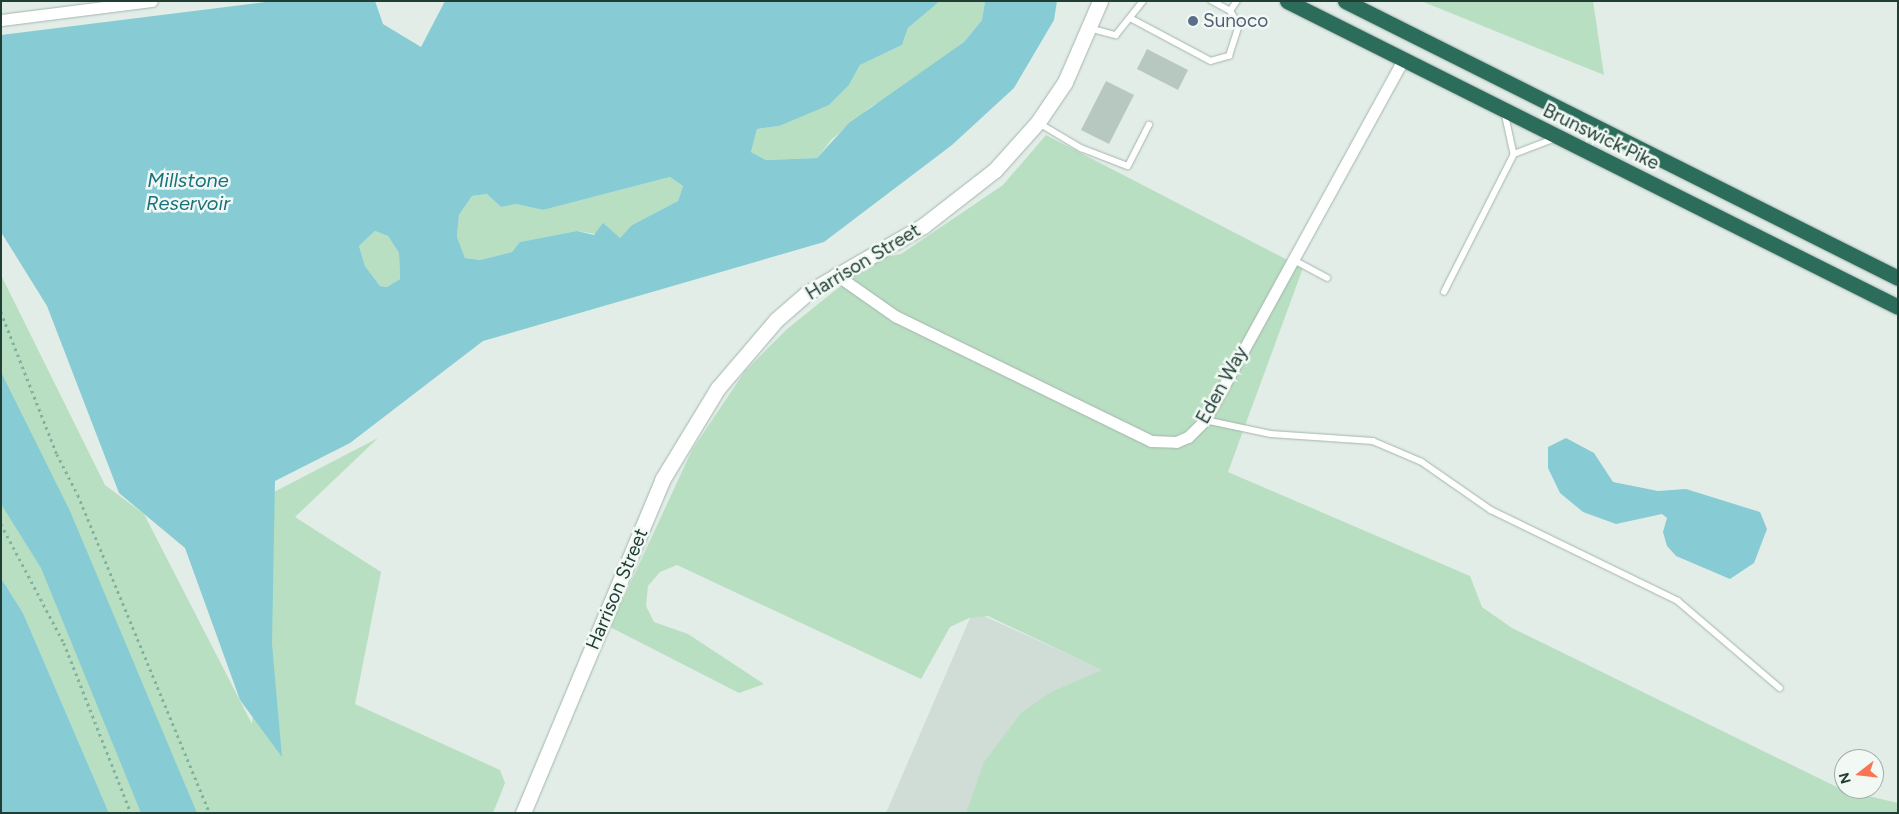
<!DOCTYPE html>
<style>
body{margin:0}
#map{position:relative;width:1899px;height:814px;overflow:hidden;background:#e2ede7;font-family:Figtree,sans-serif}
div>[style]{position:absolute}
.built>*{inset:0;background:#d0ddd6}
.green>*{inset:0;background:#b9dfc2}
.water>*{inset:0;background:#87ccd4}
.building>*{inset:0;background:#b7c8c0}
.path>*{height:2.5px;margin-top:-1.25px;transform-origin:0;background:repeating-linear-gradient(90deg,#81b2a0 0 2.5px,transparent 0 6.5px)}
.roads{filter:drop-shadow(0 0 1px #a4b5ae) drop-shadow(0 0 1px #a4b5ae)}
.lane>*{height:5.5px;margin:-2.75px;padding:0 2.75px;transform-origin:2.75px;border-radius:2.75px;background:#fff}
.street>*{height:11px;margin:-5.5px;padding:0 5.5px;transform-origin:5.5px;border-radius:5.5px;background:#fff}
.secondary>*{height:15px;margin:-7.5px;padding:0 7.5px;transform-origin:7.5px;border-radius:7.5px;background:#fff}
.highway>*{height:15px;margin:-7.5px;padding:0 7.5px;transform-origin:7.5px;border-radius:7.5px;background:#2b6c5b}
.dots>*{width:14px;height:14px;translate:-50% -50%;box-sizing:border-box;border:2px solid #f2f9f5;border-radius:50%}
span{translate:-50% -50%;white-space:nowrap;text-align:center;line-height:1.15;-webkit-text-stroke:5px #f2f9f5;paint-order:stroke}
.service-label{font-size:19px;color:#4e5e75}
.left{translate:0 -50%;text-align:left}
.street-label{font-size:19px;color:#213e35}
.water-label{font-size:20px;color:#18727d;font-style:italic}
.frame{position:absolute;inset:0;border:2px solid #213e35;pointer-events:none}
.north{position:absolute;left:1834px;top:749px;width:50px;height:50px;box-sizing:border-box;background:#f2f9f5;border:1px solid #9eaea8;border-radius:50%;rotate:254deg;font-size:14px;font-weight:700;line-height:20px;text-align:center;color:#213e35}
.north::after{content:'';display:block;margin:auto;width:18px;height:22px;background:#f87454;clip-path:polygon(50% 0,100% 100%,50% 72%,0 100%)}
</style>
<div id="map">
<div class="built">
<div style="clip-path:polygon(973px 611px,1419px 813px,886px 813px)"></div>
</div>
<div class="green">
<div style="clip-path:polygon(940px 1px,985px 1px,982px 20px,964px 42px,898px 92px,872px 106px,832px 139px,817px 158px,766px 160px,751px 152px,757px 129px,779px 126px,849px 85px,860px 65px,902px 45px,908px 28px)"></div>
<div style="clip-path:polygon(1421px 1px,1593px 1px,1604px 75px)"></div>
<div style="clip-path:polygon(1046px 135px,1303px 268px,1228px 472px,1470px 576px,1482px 607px,1512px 628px,1843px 790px,1898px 803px,1898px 813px,966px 813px,984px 762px,1021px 713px,1051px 692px,1102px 670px,988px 616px,969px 618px,950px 627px,921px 679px,677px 565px,660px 572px,648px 586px,646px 606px,654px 622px,688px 634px,764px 684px,739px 693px,610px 627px,692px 450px,745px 371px,787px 329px,873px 260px,901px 254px,1003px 185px)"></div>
<div style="clip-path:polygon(670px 177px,683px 186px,678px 201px,632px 225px,620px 238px,577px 231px,521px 242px,512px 252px,480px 260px,465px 258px,457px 237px,459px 215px,472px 196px,487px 194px,501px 207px,516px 204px,543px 210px)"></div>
<div style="clip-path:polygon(375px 231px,388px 236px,399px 253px,400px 279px,387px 287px,380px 286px,365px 266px,359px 246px)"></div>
<div style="clip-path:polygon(1px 275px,105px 485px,144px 514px,252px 724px,274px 492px,378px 438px,295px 517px,381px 572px,355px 704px,500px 770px,505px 783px,493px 813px,109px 813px,23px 613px,1px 578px)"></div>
</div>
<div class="water">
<div style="clip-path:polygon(evenodd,273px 1px,375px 1px,383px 24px,421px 47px,445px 1px,940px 1px,908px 28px,902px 45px,860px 65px,849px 85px,829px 105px,779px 126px,757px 129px,751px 152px,766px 160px,817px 158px,849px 123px,964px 42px,982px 20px,985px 1px,1057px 1px,1054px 20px,1014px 88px,952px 145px,824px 242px,483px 341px,350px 443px,275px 481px,272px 644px,282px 757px,240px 700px,185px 548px,119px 493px,47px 306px,1px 232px,1px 35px,273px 1px,670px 177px,683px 186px,678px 201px,632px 225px,620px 238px,603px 223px,594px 235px,577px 231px,520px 242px,512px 252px,480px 260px,465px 258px,457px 237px,459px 215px,472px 196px,487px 194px,501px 207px,516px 204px,543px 210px,670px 177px,273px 1px,375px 231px,388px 236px,399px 253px,400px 279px,387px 287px,380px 286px,365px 266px,359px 246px,375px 231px)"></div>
<div style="clip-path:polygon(1px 372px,70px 511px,197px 813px,141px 813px,41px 568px,1px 504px)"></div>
<div style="clip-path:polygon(1566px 438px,1594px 453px,1613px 482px,1658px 491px,1686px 489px,1760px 512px,1767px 529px,1754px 563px,1730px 579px,1676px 556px,1667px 546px,1663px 532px,1667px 518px,1662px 514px,1616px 524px,1583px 512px,1560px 493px,1548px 468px,1548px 447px)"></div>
<div style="clip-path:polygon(1px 578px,23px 613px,109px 813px,1px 813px)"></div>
</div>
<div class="building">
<div style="clip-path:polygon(1147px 49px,1188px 70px,1178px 90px,1137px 69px)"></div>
<div style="clip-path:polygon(1106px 81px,1134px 95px,1109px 144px,1081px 130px)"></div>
</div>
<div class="path">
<div style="left:1px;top:312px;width:153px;rotate:68.5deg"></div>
<div style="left:57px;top:454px;width:46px;rotate:62.9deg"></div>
<div style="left:78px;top:495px;width:344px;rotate:67.5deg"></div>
<div style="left:1px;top:524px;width:135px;rotate:62.1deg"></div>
<div style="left:64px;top:643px;width:183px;rotate:68.5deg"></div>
</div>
<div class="roads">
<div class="lane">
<div style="left:1230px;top:11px;width:12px;rotate:-55deg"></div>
<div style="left:1132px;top:19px;width:89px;rotate:28deg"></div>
<div style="left:1211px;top:61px;width:19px;rotate:-16deg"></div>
<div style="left:1229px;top:56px;width:32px;rotate:-72deg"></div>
<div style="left:1239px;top:26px;width:17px;rotate:-121deg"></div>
<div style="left:1230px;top:11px;width:21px;rotate:-152deg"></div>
<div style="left:1089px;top:28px;width:28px;rotate:15deg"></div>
<div style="left:1116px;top:35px;width:43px;rotate:-51.5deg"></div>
<div style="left:1505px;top:113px;width:42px;rotate:77.6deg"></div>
<div style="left:1514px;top:154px;width:45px;rotate:-20.9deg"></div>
<div style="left:1039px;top:123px;width:49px;rotate:30.8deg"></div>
<div style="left:1081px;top:148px;width:50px;rotate:21deg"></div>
<div style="left:1128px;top:166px;width:46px;rotate:-62.9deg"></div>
<div style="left:1292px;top:259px;width:40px;rotate:28deg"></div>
<div style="left:1444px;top:292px;width:155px;rotate:-63.1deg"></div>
<div style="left:1205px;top:420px;width:67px;rotate:12deg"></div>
<div style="left:1271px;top:434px;width:102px;rotate:3.9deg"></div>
<div style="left:1373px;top:441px;width:53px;rotate:23.2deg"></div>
<div style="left:1422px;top:462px;width:84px;rotate:34.8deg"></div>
<div style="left:1491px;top:510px;width:208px;rotate:25.9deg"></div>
<div style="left:1678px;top:601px;width:134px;rotate:40.5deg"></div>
</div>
<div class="street">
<div style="left:1px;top:20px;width:152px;rotate:-7.2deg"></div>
<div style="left:835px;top:274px;width:73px;rotate:35deg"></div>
<div style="left:895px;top:316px;width:285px;rotate:26deg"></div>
<div style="left:1151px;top:441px;width:25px;rotate:2deg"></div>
<div style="left:1176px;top:442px;width:13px;rotate:-23deg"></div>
<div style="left:1188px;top:437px;width:24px;rotate:-45deg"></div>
<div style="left:1205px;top:420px;width:409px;rotate:-61.2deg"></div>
</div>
<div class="secondary">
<div style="left:523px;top:813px;width:361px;rotate:-67.3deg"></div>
<div style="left:662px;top:480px;width:108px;rotate:-58.7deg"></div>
<div style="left:718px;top:388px;width:89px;rotate:-49.5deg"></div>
<div style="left:776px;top:320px;width:41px;rotate:-41.1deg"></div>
<div style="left:807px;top:293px;width:134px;rotate:-30deg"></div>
<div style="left:923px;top:226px;width:91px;rotate:-37.9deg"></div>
<div style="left:995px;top:170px;width:64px;rotate:-48.1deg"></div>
<div style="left:1038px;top:122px;width:48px;rotate:-56deg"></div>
<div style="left:1065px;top:82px;width:88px;rotate:-66.6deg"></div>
</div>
<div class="highway">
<div style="left:1287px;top:1px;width:683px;rotate:26.6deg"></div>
<div style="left:1345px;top:1px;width:618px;rotate:26.61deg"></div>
</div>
</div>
<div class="dots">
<div style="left:1193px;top:21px;background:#5c6f8a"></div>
</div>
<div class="service-label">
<span class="left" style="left:1203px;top:21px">Sunoco</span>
</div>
<div class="street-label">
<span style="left:1601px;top:137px;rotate:26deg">Brunswick Pike</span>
<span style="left:863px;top:262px;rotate:-31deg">Harrison Street</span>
<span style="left:1222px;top:385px;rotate:-61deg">Eden Way</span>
<span style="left:617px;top:589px;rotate:-67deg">Harrison Street</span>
</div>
<div class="water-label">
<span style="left:188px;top:192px">Millstone<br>Reservoir</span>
</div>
<div class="frame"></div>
<div class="north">N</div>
</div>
